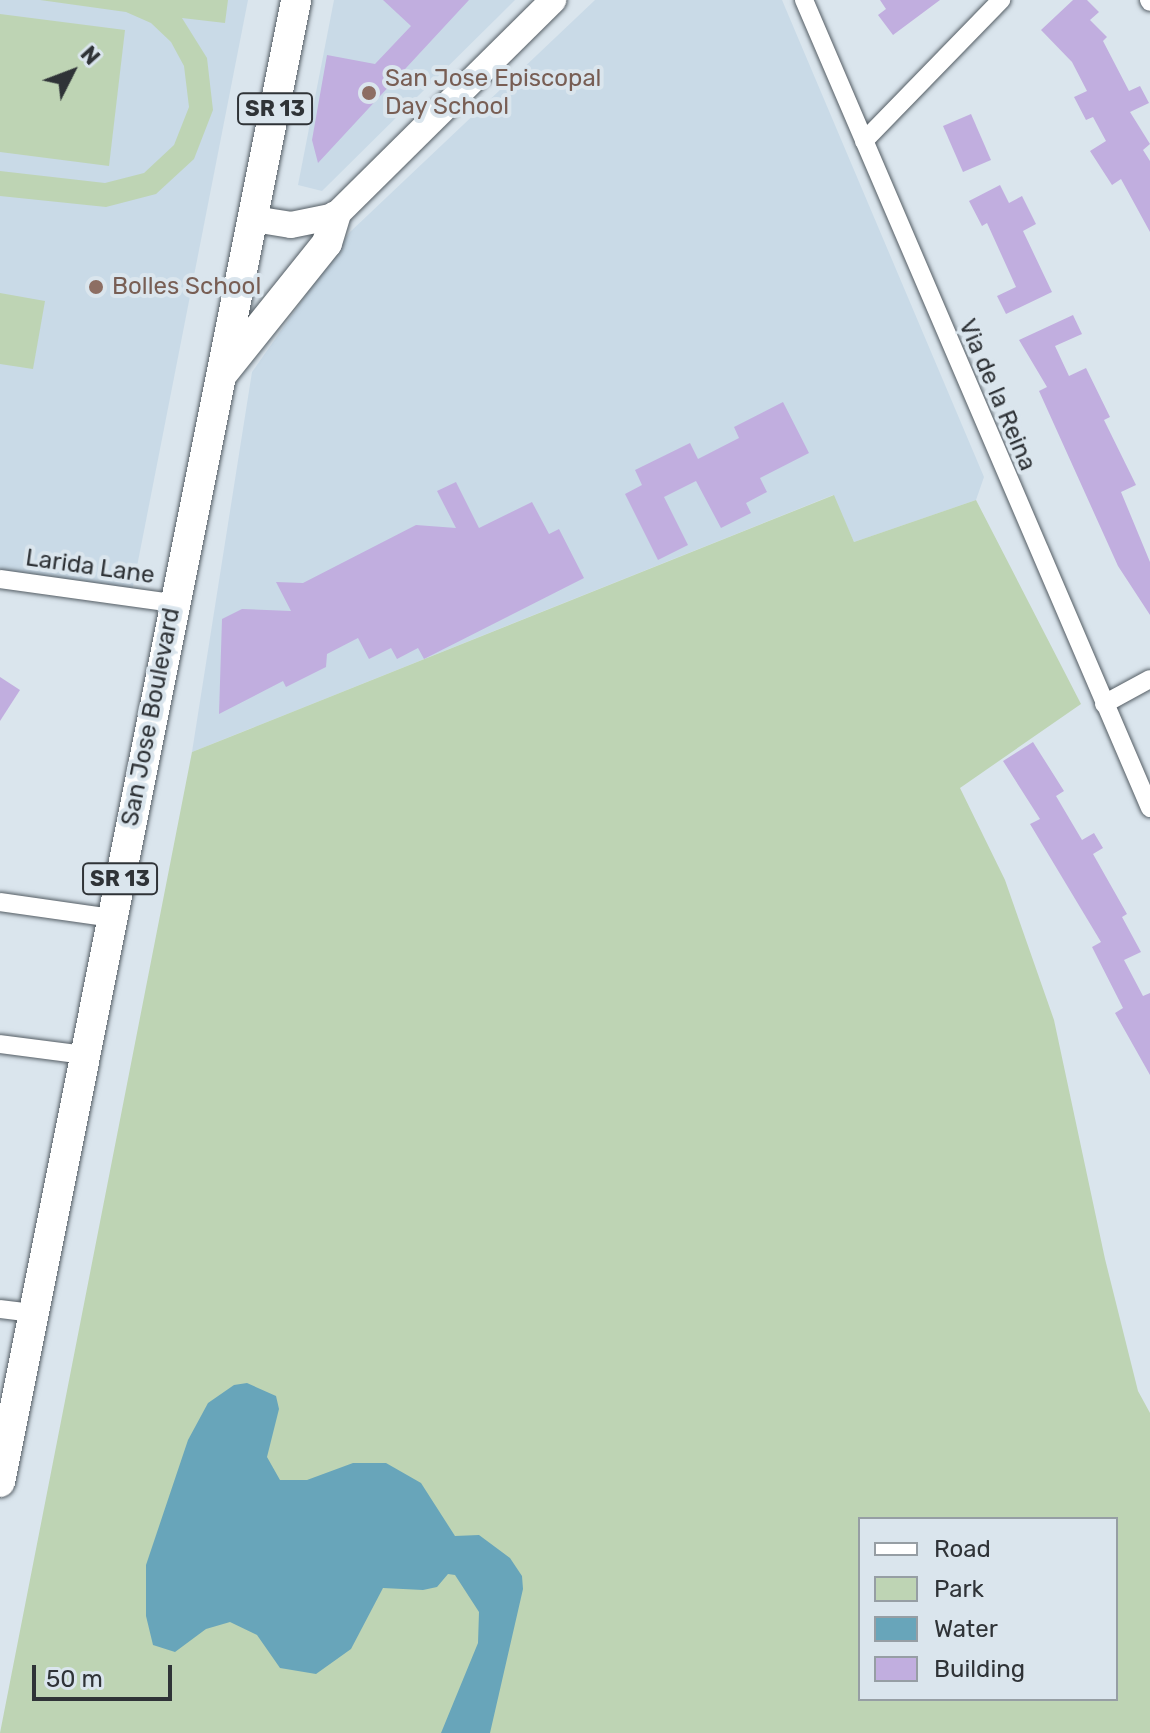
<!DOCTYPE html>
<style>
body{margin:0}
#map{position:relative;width:1150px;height:1733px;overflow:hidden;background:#dae5ed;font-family:Rubik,sans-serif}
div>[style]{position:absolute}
.built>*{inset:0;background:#c9dae7}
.green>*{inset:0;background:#bed4b4}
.water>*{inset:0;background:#68a5ba}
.building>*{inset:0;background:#c1aedf}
.roads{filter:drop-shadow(0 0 2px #545d64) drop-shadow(0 0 2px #545d64)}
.street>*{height:18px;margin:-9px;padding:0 9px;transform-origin:9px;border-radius:9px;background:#fff}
.secondary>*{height:26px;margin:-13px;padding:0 13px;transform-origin:13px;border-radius:13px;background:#fff}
.primary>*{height:30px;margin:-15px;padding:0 15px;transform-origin:15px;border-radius:15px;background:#fff}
.dots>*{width:22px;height:22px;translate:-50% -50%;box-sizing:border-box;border:4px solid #dae5ed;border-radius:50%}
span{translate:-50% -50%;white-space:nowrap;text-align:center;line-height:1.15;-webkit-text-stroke:8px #dae5ed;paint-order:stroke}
.shield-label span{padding:2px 6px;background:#dae5ed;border:2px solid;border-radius:6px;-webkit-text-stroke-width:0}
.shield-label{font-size:22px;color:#2f3337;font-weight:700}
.education-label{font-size:24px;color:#785e54}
.left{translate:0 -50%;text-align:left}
.street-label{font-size:24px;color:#2f3337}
.legend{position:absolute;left:858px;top:1517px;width:260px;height:184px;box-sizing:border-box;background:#dae5ed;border:2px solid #969ea4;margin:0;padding:10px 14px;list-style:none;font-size:24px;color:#2f3337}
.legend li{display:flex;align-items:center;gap:16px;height:40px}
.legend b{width:40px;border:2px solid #969ea4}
.north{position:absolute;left:32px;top:32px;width:80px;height:80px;-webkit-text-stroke:6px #dae5ed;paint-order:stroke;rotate:48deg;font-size:22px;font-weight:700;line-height:32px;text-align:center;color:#2f3337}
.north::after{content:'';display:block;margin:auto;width:28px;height:36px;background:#2f3337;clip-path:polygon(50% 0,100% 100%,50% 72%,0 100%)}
.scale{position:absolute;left:32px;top:1665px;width:140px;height:36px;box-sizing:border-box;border:4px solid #2f3337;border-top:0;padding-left:10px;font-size:24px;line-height:28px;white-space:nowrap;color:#2f3337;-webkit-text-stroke:6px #dae5ed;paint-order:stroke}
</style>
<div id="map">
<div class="built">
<div style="clip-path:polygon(0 0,248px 0,132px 592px,0 573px)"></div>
<div style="clip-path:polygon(334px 0,515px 0,322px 191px,298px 185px)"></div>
<div style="clip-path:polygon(595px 0,782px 0,984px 477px,976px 500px,854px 542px,833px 495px,192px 752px,252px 372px,350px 232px)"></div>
</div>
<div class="green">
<div style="clip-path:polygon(40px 0,228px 0,225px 23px,182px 18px,207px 58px,213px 110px,194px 159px,156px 194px,106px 207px,0 196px,0 171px,105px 183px,144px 173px,174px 145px,189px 107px,184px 66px,171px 42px,151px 23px,126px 12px)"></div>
<div style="clip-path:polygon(0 14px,125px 30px,109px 166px,0 152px)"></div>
<div style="clip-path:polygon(0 293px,45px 301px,33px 369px,0 364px)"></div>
<div style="clip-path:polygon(evenodd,834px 495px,854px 542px,976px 500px,1081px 704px,960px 788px,1005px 880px,1054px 1020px,1105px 1259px,1138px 1391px,1150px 1413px,1150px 1733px,0 1733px,192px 752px,834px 495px,860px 1519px,1116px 1519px,1116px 1699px,860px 1699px,860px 1519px)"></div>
</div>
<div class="water">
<div style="clip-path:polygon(247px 1383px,276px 1396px,279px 1409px,267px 1457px,280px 1480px,307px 1480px,353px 1463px,386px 1463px,421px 1483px,455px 1536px,479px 1535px,510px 1558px,522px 1576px,523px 1589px,490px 1733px,441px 1733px,478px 1643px,479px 1612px,455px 1575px,448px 1574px,437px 1587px,423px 1590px,383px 1588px,351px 1649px,316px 1674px,280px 1668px,257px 1635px,230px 1622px,206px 1629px,175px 1652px,153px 1645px,146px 1616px,146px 1565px,188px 1440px,208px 1403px,234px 1385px)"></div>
</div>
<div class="building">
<div style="clip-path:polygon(383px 0,469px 0,318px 163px,312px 140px,327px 55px,375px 64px,411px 26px)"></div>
<div style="clip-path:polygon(880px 0,940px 0,893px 35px,878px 15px,886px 9px)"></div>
<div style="clip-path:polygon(1073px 0,1087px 0,1099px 12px,1090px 20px,1107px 37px,1103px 41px,1129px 91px,1140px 86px,1149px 103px,1130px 112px,1150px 144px,1143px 150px,1150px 161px,1150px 232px,1121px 179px,1112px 185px,1090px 151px,1106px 141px,1093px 117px,1086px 120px,1074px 97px,1087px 91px,1072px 62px,1041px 30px)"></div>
<div style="clip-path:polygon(971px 114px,991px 160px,963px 172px,943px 126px)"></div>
<div style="clip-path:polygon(1000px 185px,1009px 203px,1022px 196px,1036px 224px,1023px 231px,1052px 292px,1006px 314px,997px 296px,1016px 287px,987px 223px,982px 226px,969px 201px)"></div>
<div style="clip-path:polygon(1073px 315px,1082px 334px,1055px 346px,1069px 376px,1086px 368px,1110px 417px,1104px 420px,1136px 485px,1121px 492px,1150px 562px,1150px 615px,1118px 566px,1039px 391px,1047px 387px,1019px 340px)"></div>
<div style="clip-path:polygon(783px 402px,809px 453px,760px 478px,767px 492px,746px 503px,751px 513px,721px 528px,696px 481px,664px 497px,688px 545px,658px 560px,625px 494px,642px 485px,635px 470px,690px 443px,698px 459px,739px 438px,734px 427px)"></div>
<div style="clip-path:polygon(456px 482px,479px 528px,532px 502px,549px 534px,559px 529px,584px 578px,424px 659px,418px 648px,397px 659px,391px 648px,369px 659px,358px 638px,327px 654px,326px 667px,286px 687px,283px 681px,219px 714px,222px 619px,242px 609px,291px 611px,276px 582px,303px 583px,416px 525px,456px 528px,437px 491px)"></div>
<div style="clip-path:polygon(0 677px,20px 690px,0 721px)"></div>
<div style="clip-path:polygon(1033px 742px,1064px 791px,1056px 796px,1082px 840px,1094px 833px,1103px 848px,1093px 854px,1127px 914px,1122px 917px,1141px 952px,1124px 960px,1143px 996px,1150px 993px,1150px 1075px,1115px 1013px,1123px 1008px,1092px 947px,1101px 942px,1030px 824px,1040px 819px,1003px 761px)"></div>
</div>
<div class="roads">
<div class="street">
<div style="left:804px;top:0;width:879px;rotate:66.82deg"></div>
<div style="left:1149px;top:0;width:2px;rotate:63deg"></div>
<div style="left:864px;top:141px;width:197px;rotate:-45.8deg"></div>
<div style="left:0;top:579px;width:175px;rotate:7.9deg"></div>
<div style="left:1104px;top:704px;width:52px;rotate:-28.5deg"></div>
<div style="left:0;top:902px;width:114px;rotate:8.1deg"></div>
<div style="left:0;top:1044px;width:86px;rotate:7.4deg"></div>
<div style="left:0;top:1309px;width:34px;rotate:7deg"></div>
</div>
<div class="secondary">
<div style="left:254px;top:219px;width:37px;rotate:9deg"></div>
<div style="left:291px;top:225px;width:45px;rotate:-11.6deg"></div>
<div style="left:335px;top:216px;width:307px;rotate:-44.7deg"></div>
</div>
<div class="primary">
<div style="left:223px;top:373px;width:166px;rotate:-51.3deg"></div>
<div style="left:327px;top:243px;width:28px;rotate:-73deg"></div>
<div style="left:0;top:1482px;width:1511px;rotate:-78.7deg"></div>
</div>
</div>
<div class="dots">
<div style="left:369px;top:93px;background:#8d6e63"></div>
<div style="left:96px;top:287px;background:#8d6e63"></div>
</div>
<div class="shield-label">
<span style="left:275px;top:109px">SR 13</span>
<span style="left:120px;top:879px">SR 13</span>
</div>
<div class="education-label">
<span class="left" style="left:385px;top:93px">San Jose Episcopal<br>Day School</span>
<span class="left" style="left:112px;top:287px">Bolles School</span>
</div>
<div class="street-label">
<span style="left:997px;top:395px;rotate:67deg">Via de la Reina</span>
<span style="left:90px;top:567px;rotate:8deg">Larida Lane</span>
<span style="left:151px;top:717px;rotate:-79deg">San Jose Boulevard</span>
</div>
<ul class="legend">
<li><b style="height:10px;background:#fff"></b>Road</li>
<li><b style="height:22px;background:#bed4b4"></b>Park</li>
<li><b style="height:22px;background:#68a5ba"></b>Water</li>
<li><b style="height:22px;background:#c1aedf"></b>Building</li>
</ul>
<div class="north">N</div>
<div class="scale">50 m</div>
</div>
